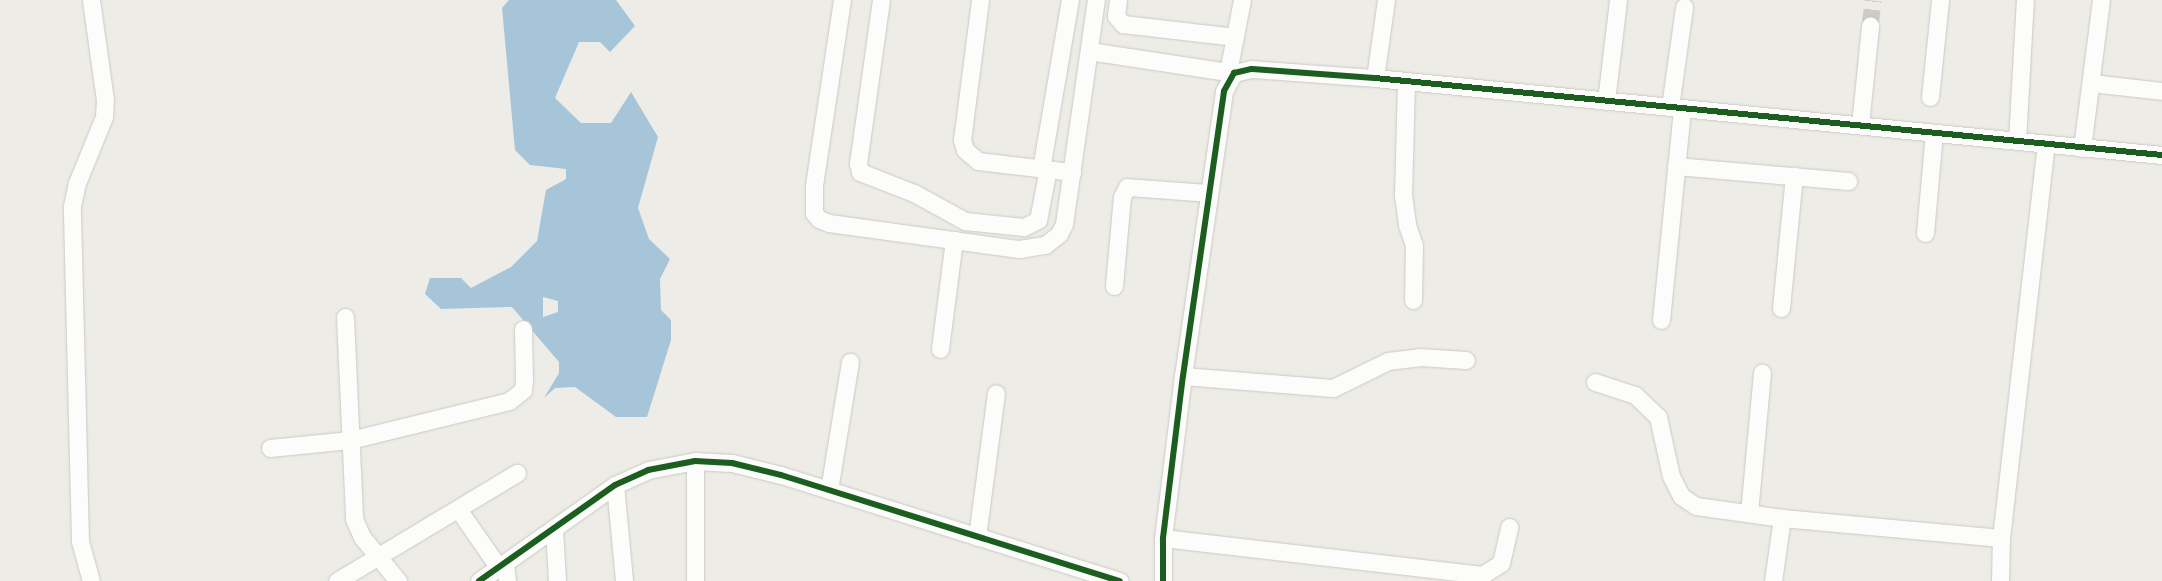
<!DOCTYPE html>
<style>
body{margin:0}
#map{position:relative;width:2162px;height:581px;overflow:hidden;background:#eeece6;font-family:"DejaVu Sans",sans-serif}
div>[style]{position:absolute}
.water>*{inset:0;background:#a7c5d9}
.minor-tunnel>*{height:17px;margin-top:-8.5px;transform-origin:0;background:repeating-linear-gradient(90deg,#cdcbc5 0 17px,transparent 0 25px)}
.roads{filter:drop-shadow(0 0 1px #cac9c4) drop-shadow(0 0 1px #cac9c4)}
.minor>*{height:17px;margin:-8.5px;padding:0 8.5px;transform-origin:8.5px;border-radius:8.5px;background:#fcfcfb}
.cycleway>*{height:6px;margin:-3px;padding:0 3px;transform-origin:3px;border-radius:3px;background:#1b5e20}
span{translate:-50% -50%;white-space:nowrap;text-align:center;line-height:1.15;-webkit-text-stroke:3.5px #f1efe2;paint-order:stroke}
</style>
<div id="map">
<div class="water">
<div style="clip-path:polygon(evenodd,509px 0,616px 0,635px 26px,610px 52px,600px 42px,579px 42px,555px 98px,581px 123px,611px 123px,631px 92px,658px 137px,638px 208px,649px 239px,670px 259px,660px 279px,661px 310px,671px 320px,671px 340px,647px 417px,616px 417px,575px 387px,555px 388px,544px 398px,559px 373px,559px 362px,512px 307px,441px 309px,425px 294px,430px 278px,461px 278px,471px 288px,511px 267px,537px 241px,546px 190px,566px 179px,566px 169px,530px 165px,515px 150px,502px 8px,509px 0,543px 297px,558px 301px,558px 312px,543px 317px,543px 297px)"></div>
</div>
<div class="minor-tunnel">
<div style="left:1870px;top:26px;width:26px;rotate:-83deg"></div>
</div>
<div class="roads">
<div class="minor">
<div style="left:842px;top:0;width:188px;rotate:98.6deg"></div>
<div style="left:814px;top:186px;width:27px;rotate:90deg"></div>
<div style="left:814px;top:213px;width:8px;rotate:50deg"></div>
<div style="left:819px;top:219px;width:11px;rotate:22deg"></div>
<div style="left:829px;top:223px;width:192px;rotate:7.8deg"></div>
<div style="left:1019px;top:249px;width:26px;rotate:-9deg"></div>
<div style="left:1045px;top:245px;width:18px;rotate:-38deg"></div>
<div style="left:1059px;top:234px;width:11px;rotate:-63deg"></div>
<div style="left:1064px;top:224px;width:226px;rotate:-81.9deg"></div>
<div style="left:881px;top:0;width:165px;rotate:98deg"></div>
<div style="left:858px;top:163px;width:9px;rotate:77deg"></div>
<div style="left:860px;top:172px;width:58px;rotate:21.3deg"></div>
<div style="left:914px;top:193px;width:58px;rotate:28.8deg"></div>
<div style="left:965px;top:221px;width:59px;rotate:5.8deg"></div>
<div style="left:1024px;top:227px;width:16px;rotate:-27deg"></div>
<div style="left:1038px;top:220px;width:52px;rotate:-78.9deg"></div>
<div style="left:980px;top:0;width:141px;rotate:97.3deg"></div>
<div style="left:962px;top:140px;width:10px;rotate:73deg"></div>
<div style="left:965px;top:150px;width:17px;rotate:40deg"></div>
<div style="left:978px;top:161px;width:95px;rotate:6.7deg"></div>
<div style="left:1118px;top:0;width:16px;rotate:97deg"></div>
<div style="left:1116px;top:16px;width:11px;rotate:49deg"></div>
<div style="left:1123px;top:24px;width:113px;rotate:6.6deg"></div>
<div style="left:1089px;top:51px;width:147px;rotate:8.6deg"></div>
<div style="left:1228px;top:72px;width:73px;rotate:-79deg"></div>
<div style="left:1375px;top:78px;width:79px;rotate:-82deg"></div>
<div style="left:1406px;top:81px;width:114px;rotate:91.5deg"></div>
<div style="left:1403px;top:195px;width:30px;rotate:82deg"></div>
<div style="left:1407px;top:225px;width:21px;rotate:71deg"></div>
<div style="left:1414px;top:245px;width:55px;rotate:91deg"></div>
<div style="left:2091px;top:83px;width:71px;rotate:6.4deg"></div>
<div style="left:1930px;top:97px;width:98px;rotate:-84.1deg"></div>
<div style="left:1606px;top:101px;width:102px;rotate:-83.2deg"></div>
<div style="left:1670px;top:107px;width:101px;rotate:-82deg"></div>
<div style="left:1860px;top:125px;width:100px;rotate:-84.2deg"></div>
<div style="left:2017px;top:141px;width:141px;rotate:-86.8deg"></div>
<div style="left:2082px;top:148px;width:149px;rotate:-82.7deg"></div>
<div style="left:1676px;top:166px;width:173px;rotate:5deg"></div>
<div style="left:1041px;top:169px;width:171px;rotate:-80.3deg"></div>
<div style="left:1925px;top:233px;width:100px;rotate:-84.9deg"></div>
<div style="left:1114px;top:286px;width:89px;rotate:-84.9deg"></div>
<div style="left:1122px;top:197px;width:11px;rotate:-63deg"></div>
<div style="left:1127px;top:187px;width:82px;rotate:4.2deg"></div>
<div style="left:1781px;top:308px;width:133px;rotate:-84.4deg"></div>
<div style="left:345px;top:317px;width:202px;rotate:87.4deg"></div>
<div style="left:354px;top:519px;width:20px;rotate:66deg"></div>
<div style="left:362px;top:537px;width:57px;rotate:50.7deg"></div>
<div style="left:1661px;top:320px;width:213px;rotate:-84.3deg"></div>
<div style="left:940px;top:349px;width:110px;rotate:-82.7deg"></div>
<div style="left:1183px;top:376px;width:150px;rotate:4.6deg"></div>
<div style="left:1333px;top:388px;width:61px;rotate:-26.1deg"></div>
<div style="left:1388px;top:361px;width:31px;rotate:-7deg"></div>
<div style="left:1419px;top:357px;width:47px;rotate:3.7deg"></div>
<div style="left:1595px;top:382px;width:42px;rotate:18deg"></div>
<div style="left:1635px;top:395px;width:32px;rotate:44deg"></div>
<div style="left:1658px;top:417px;width:60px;rotate:77.6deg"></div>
<div style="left:1671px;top:476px;width:22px;rotate:63deg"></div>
<div style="left:1681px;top:496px;width:18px;rotate:34deg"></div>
<div style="left:1696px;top:506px;width:87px;rotate:7.9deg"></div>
<div style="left:1782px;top:518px;width:220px;rotate:5.2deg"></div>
<div style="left:270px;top:448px;width:80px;rotate:-5.7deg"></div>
<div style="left:350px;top:440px;width:164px;rotate:-13.8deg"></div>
<div style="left:509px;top:401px;width:18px;rotate:-38deg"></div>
<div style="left:523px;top:390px;width:9px;rotate:-84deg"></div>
<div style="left:524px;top:381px;width:52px;rotate:-91.1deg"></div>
<div style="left:695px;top:461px;width:120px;rotate:90deg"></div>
<div style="left:615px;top:485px;width:96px;rotate:84.6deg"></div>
<div style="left:829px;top:490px;width:130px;rotate:-80.7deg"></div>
<div style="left:458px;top:509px;width:72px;rotate:55.2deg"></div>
<div style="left:1749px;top:513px;width:141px;rotate:-84.7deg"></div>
<div style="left:554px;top:529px;width:52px;rotate:86.7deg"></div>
<div style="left:977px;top:537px;width:145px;rotate:-82.5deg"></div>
<div style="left:1163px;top:538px;width:321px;rotate:6.6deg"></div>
<div style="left:1482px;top:575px;width:22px;rotate:-32deg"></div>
<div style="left:1501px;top:563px;width:37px;rotate:-77deg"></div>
<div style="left:505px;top:564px;width:17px;rotate:83deg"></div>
<div style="left:91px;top:581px;width:41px;rotate:-105.4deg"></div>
<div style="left:80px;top:541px;width:335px;rotate:-91.4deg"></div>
<div style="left:72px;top:206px;width:24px;rotate:-78deg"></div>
<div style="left:77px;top:183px;width:71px;rotate:-67.8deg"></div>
<div style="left:104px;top:117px;width:17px;rotate:-87deg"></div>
<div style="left:105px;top:100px;width:101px;rotate:-98deg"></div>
<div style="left:337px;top:581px;width:210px;rotate:-31deg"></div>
<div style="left:479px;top:581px;width:166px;rotate:-35.2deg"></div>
<div style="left:615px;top:485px;width:36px;rotate:-24deg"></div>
<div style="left:648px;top:470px;width:48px;rotate:-10.8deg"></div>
<div style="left:695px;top:461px;width:37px;rotate:3deg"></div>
<div style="left:732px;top:463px;width:50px;rotate:13.8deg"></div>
<div style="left:781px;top:475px;width:355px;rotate:17.4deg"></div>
<div style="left:1163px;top:581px;width:43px;rotate:-90deg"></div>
<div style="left:1163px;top:538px;width:163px;rotate:-83deg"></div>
<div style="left:1183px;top:376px;width:288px;rotate:-81.8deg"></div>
<div style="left:1224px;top:91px;width:21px;rotate:-61deg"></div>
<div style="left:1234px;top:73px;width:18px;rotate:-13deg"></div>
<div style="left:1252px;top:69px;width:123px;rotate:4.2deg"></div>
<div style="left:1375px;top:78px;width:791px;rotate:5.59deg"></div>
<div style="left:1773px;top:581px;width:64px;rotate:-81.9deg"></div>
<div style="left:2000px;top:581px;width:43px;rotate:-88.7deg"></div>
<div style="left:2001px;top:538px;width:397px;rotate:-83.5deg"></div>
</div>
</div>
<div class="cycleway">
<div style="left:479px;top:581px;width:166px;rotate:-35.2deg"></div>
<div style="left:615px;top:485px;width:36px;rotate:-24deg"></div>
<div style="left:648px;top:470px;width:48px;rotate:-10.8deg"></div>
<div style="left:695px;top:461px;width:37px;rotate:3deg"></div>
<div style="left:732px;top:463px;width:50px;rotate:13.8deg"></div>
<div style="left:781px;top:475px;width:355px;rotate:17.4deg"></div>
<div style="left:1163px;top:581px;width:43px;rotate:-90deg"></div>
<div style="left:1163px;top:538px;width:163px;rotate:-83deg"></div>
<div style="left:1183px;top:376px;width:288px;rotate:-81.8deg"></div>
<div style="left:1224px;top:91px;width:21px;rotate:-61deg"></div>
<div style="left:1234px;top:73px;width:18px;rotate:-13deg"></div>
<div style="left:1252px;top:69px;width:123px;rotate:4.2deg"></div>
<div style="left:1375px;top:78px;width:791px;rotate:5.59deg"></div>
</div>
</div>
